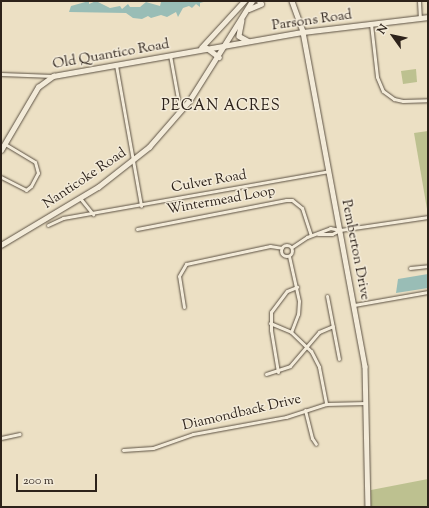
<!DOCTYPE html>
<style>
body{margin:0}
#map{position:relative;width:429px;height:508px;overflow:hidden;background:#ece0c4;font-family:"Sorts Mill Goudy",serif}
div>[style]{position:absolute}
.green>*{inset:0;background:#bdc190}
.water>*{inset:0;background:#99bdb6}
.roads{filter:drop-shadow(0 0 1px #5d5244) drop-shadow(0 0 1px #5d5244)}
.street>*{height:3px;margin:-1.5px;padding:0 1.5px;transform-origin:1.5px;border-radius:1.5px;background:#f3ebd9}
.street>.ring{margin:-1.5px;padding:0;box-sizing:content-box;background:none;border:3px solid #f3ebd9;border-radius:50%}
.secondary>*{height:4.5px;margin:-2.25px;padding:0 2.25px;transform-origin:2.25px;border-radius:2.25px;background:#f3ebd9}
span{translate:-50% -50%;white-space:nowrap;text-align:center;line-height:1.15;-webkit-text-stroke:3px #f3ebd9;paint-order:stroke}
.street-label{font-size:14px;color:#2d221a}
.neighbourhood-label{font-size:15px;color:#2d221a;letter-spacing:1px}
.frame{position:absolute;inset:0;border:2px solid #2d221a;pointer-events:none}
.north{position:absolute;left:373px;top:16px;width:40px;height:40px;-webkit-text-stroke:3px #f3ebd9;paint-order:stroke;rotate:303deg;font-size:11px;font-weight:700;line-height:16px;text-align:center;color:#2d221a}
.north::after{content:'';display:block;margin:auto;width:14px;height:18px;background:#2d221a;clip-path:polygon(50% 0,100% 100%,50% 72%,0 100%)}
.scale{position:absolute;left:16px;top:474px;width:81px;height:18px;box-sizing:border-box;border:2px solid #2d221a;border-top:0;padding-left:5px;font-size:12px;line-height:14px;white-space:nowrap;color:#2d221a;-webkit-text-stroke:3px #f3ebd9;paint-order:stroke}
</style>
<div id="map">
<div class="green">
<div style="clip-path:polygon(416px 69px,417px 82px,403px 84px,401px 71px)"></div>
<div style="clip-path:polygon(428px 131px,428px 215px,414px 133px)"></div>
<div style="clip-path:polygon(428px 479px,428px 507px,371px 507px,371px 490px)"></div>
</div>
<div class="water">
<div style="clip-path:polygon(89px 1px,89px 4px,96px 1px,110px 8px,120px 6px,122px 9px,128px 4px,130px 7px,140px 7px,146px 2px,160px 6px,161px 2px,166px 1px,207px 1px,200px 3px,200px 7px,196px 4px,192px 8px,189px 6px,183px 8px,178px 17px,176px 12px,167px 17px,161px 15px,151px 18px,148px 16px,142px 19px,133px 18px,126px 13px,69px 12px,71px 6px)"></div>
<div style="clip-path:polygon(428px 274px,428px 288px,396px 293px,398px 279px)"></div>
</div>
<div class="roads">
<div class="street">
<div style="left:419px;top:1px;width:17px;rotate:87deg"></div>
<div style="left:371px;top:24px;width:53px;rotate:83.5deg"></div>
<div style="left:377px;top:77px;width:15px;rotate:67deg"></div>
<div style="left:383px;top:91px;width:14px;rotate:36deg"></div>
<div style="left:394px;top:99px;width:9px;rotate:13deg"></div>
<div style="left:403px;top:101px;width:25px;rotate:-2deg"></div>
<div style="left:170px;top:55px;width:56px;rotate:79.7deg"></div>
<div style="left:116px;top:65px;width:143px;rotate:79.9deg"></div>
<div style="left:1px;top:74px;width:52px;rotate:2.2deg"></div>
<div style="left:1px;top:177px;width:28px;rotate:27deg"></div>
<div style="left:26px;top:190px;width:6px;rotate:-39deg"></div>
<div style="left:31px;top:186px;width:15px;rotate:-62deg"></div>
<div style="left:38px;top:173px;width:11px;rotate:-105deg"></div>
<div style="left:35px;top:162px;width:35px;rotate:-149deg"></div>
<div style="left:80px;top:198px;width:21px;rotate:51deg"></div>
<div style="left:48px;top:225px;width:17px;rotate:-25deg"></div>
<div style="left:63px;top:218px;width:270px;rotate:-10deg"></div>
<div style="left:137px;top:229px;width:152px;rotate:-11deg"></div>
<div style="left:286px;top:200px;width:6px"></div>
<div style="left:292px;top:200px;width:13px;rotate:39deg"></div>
<div style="left:302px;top:208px;width:28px;rotate:72deg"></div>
<div style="left:318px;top:234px;width:14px"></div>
<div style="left:332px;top:234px;width:9px;rotate:-27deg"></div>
<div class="ring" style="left:281.5px;top:245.5px;width:8px;height:8px"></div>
<div style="left:292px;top:247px;width:18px;rotate:-34deg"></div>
<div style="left:307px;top:237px;width:25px;rotate:-21deg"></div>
<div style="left:330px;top:228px;width:10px;rotate:11deg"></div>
<div style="left:340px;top:230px;width:89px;rotate:-8.4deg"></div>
<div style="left:289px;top:256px;width:46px;rotate:77.5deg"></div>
<div style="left:299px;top:301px;width:13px;rotate:94deg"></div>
<div style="left:298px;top:314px;width:19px;rotate:111deg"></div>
<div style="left:410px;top:268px;width:18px;rotate:-6deg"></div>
<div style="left:327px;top:296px;width:64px;rotate:79.2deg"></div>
<div style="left:354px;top:305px;width:75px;rotate:-10deg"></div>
<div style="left:184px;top:307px;width:31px;rotate:-99deg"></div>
<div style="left:179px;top:276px;width:14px;rotate:-60deg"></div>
<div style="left:186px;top:264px;width:86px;rotate:-12.1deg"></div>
<div style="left:270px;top:246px;width:12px;rotate:9deg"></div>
<div style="left:270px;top:323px;width:23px;rotate:23deg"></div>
<div style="left:291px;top:332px;width:28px;rotate:44deg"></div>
<div style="left:311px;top:351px;width:18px;rotate:63deg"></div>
<div style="left:319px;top:367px;width:38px;rotate:79deg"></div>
<div style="left:278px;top:372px;width:43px;rotate:-99.5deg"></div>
<div style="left:271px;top:330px;width:18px;rotate:-90deg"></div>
<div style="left:271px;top:312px;width:26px;rotate:-53deg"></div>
<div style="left:287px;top:291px;width:11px;rotate:-22deg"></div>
<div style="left:266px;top:374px;width:25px;rotate:-18deg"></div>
<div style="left:290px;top:366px;width:45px;rotate:-49.5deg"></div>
<div style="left:319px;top:332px;width:15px;rotate:-23deg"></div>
<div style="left:305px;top:410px;width:29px;rotate:76deg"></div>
<div style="left:312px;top:438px;width:7px;rotate:56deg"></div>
<div style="left:1px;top:438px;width:19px;rotate:-12deg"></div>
<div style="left:123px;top:450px;width:30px;rotate:-4deg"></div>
<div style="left:153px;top:448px;width:42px;rotate:-19.3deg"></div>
<div style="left:193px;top:434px;width:95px;rotate:-10.4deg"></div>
<div style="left:286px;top:417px;width:42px;rotate:-18deg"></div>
<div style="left:326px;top:404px;width:40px;rotate:-1.4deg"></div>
</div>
<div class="secondary">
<div style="left:292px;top:1px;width:33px;rotate:70deg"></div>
<div style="left:303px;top:32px;width:340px;rotate:79.5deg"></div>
<div style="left:365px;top:366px;width:141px;rotate:88.8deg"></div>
<div style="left:249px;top:9px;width:13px;rotate:-23deg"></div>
<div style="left:261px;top:4px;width:4px;rotate:-124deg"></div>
<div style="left:242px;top:20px;width:16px;rotate:101deg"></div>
<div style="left:239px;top:36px;width:10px;rotate:29deg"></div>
<div style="left:201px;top:48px;width:64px;rotate:-47.5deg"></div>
<div style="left:207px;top:48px;width:15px;rotate:37deg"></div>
<div style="left:1px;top:150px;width:73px;rotate:-59.6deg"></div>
<div style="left:38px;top:87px;width:19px;rotate:-36deg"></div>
<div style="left:53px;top:76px;width:254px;rotate:-10deg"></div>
<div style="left:303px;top:32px;width:126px;rotate:-6.8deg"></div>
<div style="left:1px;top:245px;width:113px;rotate:-30.9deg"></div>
<div style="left:98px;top:187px;width:65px;rotate:-38.1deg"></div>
<div style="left:149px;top:147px;width:61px;rotate:-49deg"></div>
<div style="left:189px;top:101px;width:118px;rotate:-57.8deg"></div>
</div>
</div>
<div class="street-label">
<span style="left:312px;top:21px;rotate:-8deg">Parsons Road</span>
<span style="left:111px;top:55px;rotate:-10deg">Old Quantico Road</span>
<span style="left:85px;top:179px;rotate:-34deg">Nanticoke Road</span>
<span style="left:209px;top:182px;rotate:-10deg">Culver Road</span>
<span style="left:221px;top:201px;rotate:-10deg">Wintermead Loop</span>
<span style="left:355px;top:250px;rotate:79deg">Pemberton Drive</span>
<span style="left:242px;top:413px;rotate:-13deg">Diamondback Drive</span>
</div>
<div class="neighbourhood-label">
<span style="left:221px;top:107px">PECAN ACRES</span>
</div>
<div class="frame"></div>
<div class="north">N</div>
<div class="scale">200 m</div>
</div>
